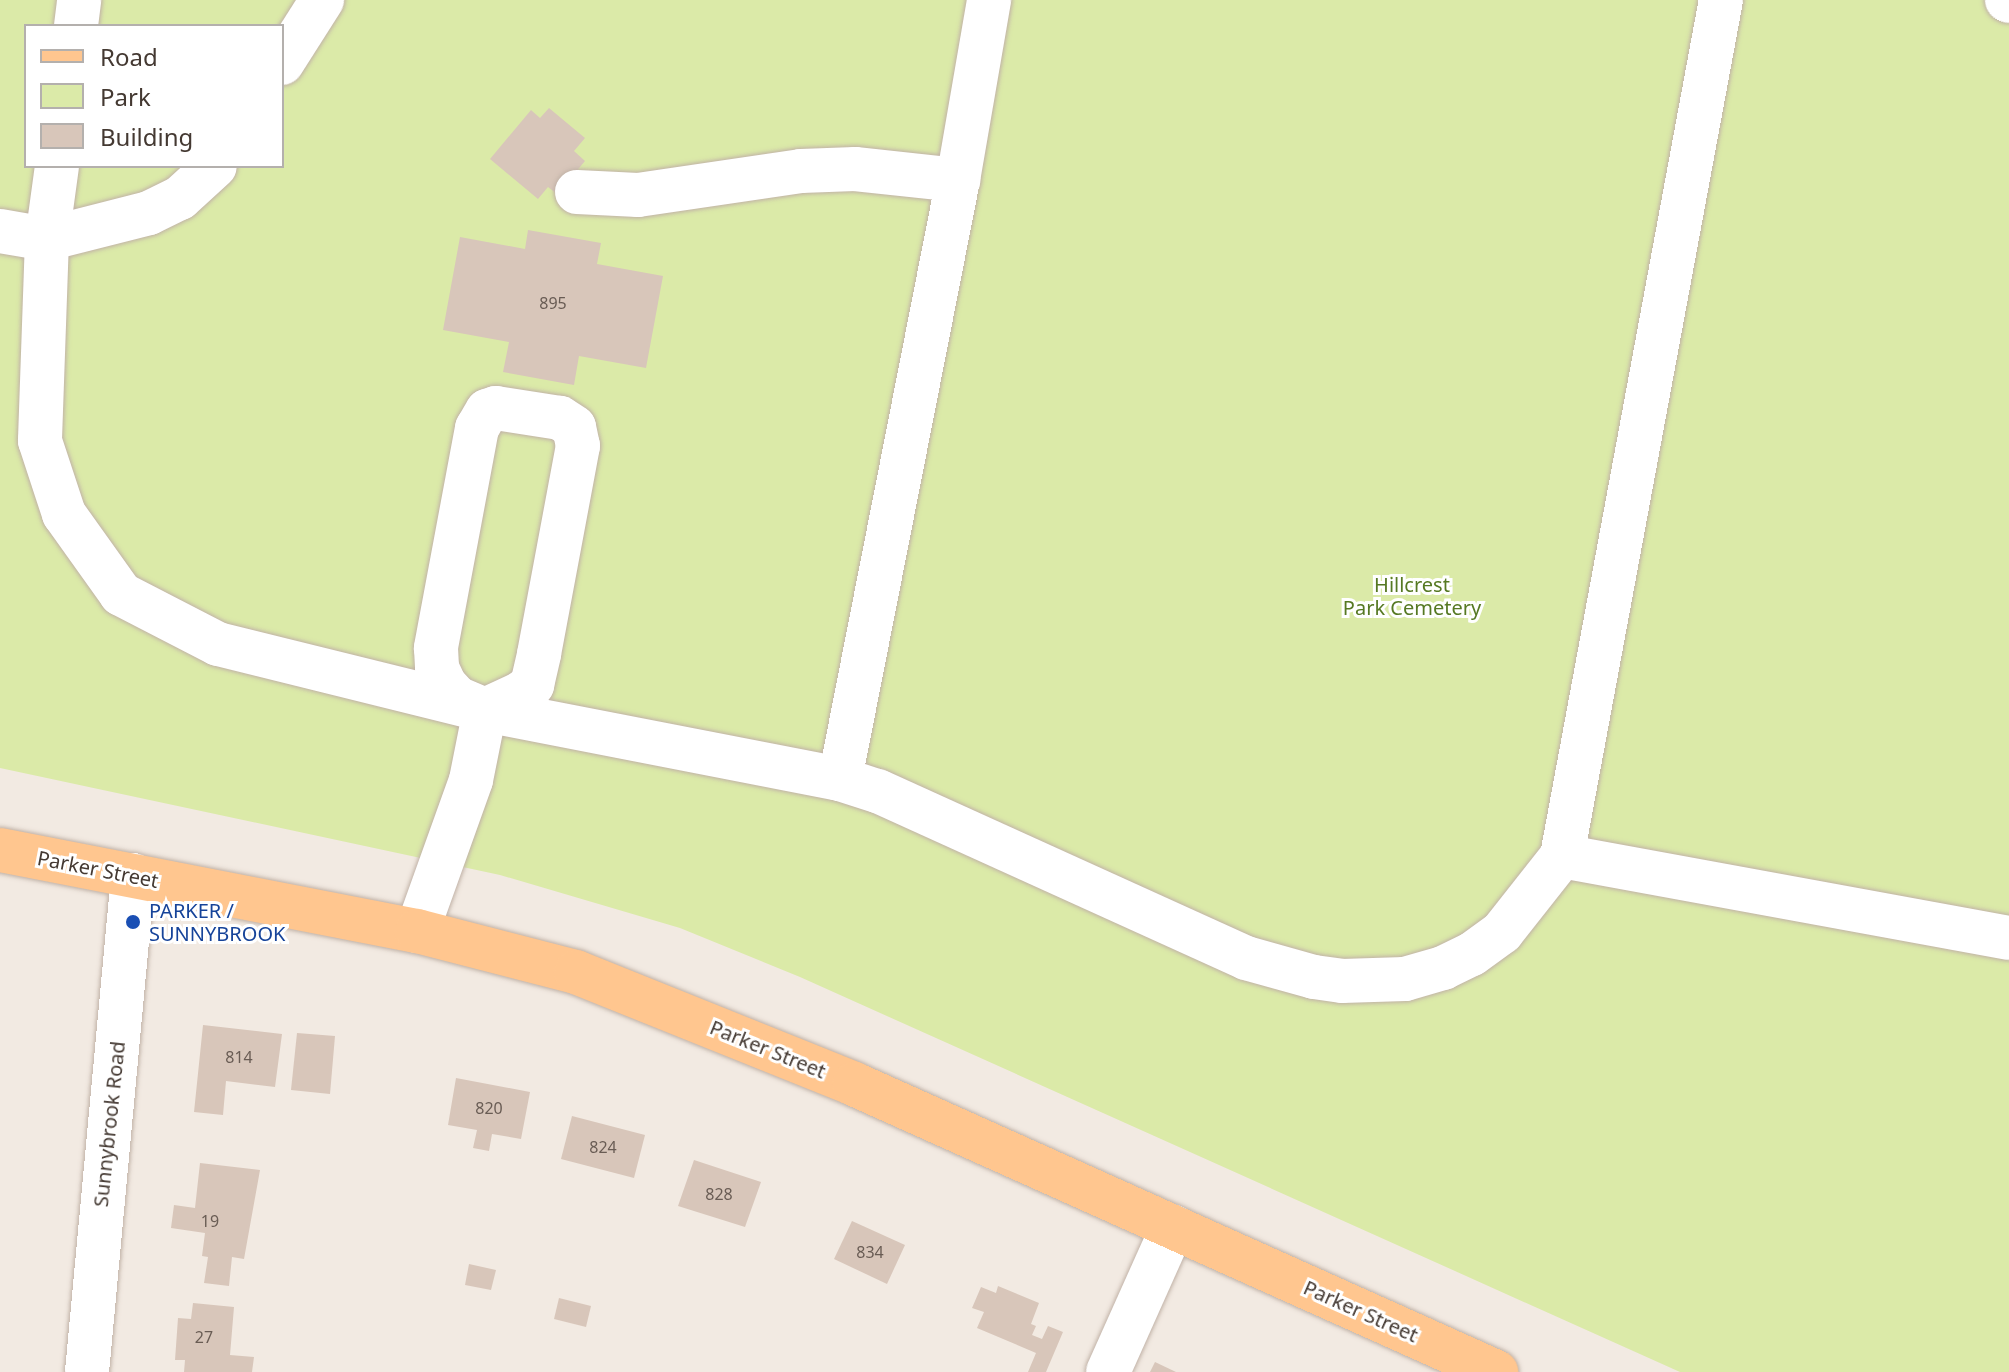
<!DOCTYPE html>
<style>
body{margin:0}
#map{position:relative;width:2009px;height:1372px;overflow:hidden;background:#f2eae2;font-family:"Noto Sans",sans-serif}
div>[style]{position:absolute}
.green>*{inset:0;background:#dbeaa8}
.building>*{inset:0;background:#d8c6ba}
.roads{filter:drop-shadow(0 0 2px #c1b2a7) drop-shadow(0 0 2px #c1b2a7)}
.minor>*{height:44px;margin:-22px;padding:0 22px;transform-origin:22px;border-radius:22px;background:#fff}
.major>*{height:44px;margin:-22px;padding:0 22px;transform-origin:22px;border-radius:22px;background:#ffc68f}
.dots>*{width:22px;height:22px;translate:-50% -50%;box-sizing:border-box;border:4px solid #fff;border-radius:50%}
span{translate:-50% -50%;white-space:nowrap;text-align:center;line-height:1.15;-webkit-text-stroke:6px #fff;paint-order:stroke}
.number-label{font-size:16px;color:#695c54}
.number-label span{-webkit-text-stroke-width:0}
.park-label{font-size:20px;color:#567923}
.street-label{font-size:20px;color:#443932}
.transit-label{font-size:20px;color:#164399}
.left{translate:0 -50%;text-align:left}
.legend{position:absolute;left:24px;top:24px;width:260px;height:144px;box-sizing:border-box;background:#fff;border:2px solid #b4b0ad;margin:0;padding:10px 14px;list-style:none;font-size:24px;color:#443932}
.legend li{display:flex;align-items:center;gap:16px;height:40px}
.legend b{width:40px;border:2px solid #b4b0ad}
</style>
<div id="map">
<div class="green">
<div style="clip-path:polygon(evenodd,0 0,2009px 0,2009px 1372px,1680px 1372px,800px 977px,680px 928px,500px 875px,0 768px,0 0,26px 26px,282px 26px,282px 166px,26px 166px,26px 26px)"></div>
</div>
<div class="building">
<div style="clip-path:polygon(549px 108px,585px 138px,574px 151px,585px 161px,557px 194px,548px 187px,538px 199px,490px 159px,531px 110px,540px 118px)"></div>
<div style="clip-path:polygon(528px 230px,601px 243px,597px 264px,663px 276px,646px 368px,579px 356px,574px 385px,503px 372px,509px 342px,443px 330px,460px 237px,525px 249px)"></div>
<div style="clip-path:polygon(203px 1025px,282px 1034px,275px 1087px,226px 1081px,223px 1115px,194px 1112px)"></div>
<div style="clip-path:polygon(297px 1033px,335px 1036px,330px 1094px,291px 1090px)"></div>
<div style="clip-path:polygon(456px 1078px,530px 1092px,521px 1139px,492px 1134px,489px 1151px,473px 1148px,477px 1130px,448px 1125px)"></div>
<div style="clip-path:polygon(572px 1116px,645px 1135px,634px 1178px,561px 1159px)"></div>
<div style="clip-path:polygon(694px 1160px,761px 1182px,745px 1227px,678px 1206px)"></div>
<div style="clip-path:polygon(200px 1163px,260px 1170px,244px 1259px,232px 1257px,229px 1286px,204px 1283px,208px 1257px,202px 1256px,205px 1233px,171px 1228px,174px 1205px,195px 1208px)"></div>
<div style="clip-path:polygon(852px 1221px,905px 1245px,887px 1284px,834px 1259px)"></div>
<div style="clip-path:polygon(469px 1264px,496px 1270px,491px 1290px,465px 1285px)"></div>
<div style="clip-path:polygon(998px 1286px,1039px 1303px,1031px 1324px,1036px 1326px,1032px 1335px,1042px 1339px,1048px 1326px,1063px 1332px,1046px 1372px,1028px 1372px,1036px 1353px,977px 1328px,984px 1312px,972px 1308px,981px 1287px,996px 1293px)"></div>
<div style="clip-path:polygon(559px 1298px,591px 1306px,586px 1327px,554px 1319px)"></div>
<div style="clip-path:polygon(193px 1303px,234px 1307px,230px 1355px,254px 1357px,252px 1372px,184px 1372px,185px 1360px,175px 1360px,178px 1318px,191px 1319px)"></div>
<div style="clip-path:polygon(1155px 1362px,1176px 1372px,1150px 1372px)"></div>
</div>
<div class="roads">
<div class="minor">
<div style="left:2007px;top:0;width:2px;rotate:27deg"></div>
<div style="left:76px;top:26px;width:26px;rotate:-83deg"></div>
<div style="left:282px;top:63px;width:75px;rotate:-57.6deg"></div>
<div style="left:57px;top:166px;width:74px;rotate:97.8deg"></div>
<div style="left:47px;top:239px;width:202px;rotate:92deg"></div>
<div style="left:40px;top:441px;width:77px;rotate:71.8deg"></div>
<div style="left:64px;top:514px;width:98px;rotate:54.5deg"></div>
<div style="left:121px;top:594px;width:109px;rotate:27.3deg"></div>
<div style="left:218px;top:644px;width:275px;rotate:13.9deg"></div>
<div style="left:485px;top:710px;width:40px;rotate:-25deg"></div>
<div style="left:521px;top:693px;width:14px;rotate:-36deg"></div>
<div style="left:532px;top:685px;width:32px;rotate:-77deg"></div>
<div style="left:539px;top:654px;width:212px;rotate:-79.4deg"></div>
<div style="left:578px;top:446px;width:19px;rotate:-102deg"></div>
<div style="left:574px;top:427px;width:17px;rotate:-147deg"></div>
<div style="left:560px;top:418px;width:65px;rotate:-171.1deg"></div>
<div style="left:496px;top:408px;width:9px;rotate:162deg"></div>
<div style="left:487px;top:411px;width:20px;rotate:120deg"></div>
<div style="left:477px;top:428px;width:224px;rotate:100.6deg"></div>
<div style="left:436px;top:648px;width:20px;rotate:87deg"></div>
<div style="left:437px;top:668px;width:19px;rotate:65deg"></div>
<div style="left:445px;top:685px;width:18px;rotate:47deg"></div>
<div style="left:457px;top:698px;width:30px;rotate:23deg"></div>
<div style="left:577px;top:192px;width:61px;rotate:2.8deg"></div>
<div style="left:638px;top:195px;width:165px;rotate:-8.4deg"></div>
<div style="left:801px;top:171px;width:54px;rotate:-2.1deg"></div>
<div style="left:855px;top:169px;width:104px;rotate:6.1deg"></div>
<div style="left:0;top:231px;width:48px;rotate:9.7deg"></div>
<div style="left:47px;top:239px;width:105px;rotate:-14.3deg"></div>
<div style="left:149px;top:213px;width:34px;rotate:-26deg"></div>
<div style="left:180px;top:198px;width:47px;rotate:-42.4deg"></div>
<div style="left:840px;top:779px;width:611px;rotate:-78.86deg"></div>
<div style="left:958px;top:180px;width:183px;rotate:-80.2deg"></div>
<div style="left:1562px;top:856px;width:454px;rotate:10.4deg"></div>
<div style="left:417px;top:931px;width:160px;rotate:-70.3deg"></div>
<div style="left:471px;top:780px;width:71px;rotate:-78.7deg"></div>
<div style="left:485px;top:710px;width:362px;rotate:11deg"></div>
<div style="left:840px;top:779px;width:40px;rotate:18deg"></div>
<div style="left:878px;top:791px;width:404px;rotate:24.4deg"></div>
<div style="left:1246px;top:958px;width:71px;rotate:15.6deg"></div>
<div style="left:1314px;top:977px;width:28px;rotate:8deg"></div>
<div style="left:1342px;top:981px;width:63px;rotate:-1.8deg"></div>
<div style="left:1405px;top:979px;width:40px;rotate:-16deg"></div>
<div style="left:1443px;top:968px;width:32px;rotate:-26deg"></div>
<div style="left:1472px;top:954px;width:37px;rotate:-36deg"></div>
<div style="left:1502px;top:932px;width:97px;rotate:-51.7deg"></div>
<div style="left:1562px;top:856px;width:871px;rotate:-79.48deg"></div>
<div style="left:87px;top:1372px;width:499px;rotate:-84.7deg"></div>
<div style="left:1108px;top:1372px;width:159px;rotate:-65.9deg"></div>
</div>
<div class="major">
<div style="left:0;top:850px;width:425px;rotate:11deg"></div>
<div style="left:417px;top:931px;width:164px;rotate:14.5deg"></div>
<div style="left:576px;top:972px;width:300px;rotate:21.9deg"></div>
<div style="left:854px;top:1084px;width:704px;rotate:24.16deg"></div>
</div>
</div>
<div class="dots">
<div style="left:133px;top:922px;background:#1a4fb4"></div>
</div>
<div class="number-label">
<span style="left:553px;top:303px">895</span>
<span style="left:239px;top:1057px">814</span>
<span style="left:489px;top:1108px">820</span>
<span style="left:603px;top:1147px">824</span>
<span style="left:719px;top:1194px">828</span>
<span style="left:210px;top:1221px">19</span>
<span style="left:870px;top:1252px">834</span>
<span style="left:204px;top:1337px">27</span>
</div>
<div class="park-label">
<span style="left:1412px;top:596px">Hillcrest<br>Park Cemetery</span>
</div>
<div class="street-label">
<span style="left:98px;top:869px;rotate:11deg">Parker Street</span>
<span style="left:768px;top:1049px;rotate:22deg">Parker Street</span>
<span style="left:109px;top:1124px;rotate:-84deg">Sunnybrook Road</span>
<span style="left:1361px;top:1311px;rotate:24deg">Parker Street</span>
</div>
<div class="transit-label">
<span class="left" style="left:149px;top:922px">PARKER /<br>SUNNYBROOK</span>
</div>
<ul class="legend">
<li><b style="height:10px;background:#ffc68f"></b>Road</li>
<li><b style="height:22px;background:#dbeaa8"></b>Park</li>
<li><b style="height:22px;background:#d8c6ba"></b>Building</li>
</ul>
</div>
